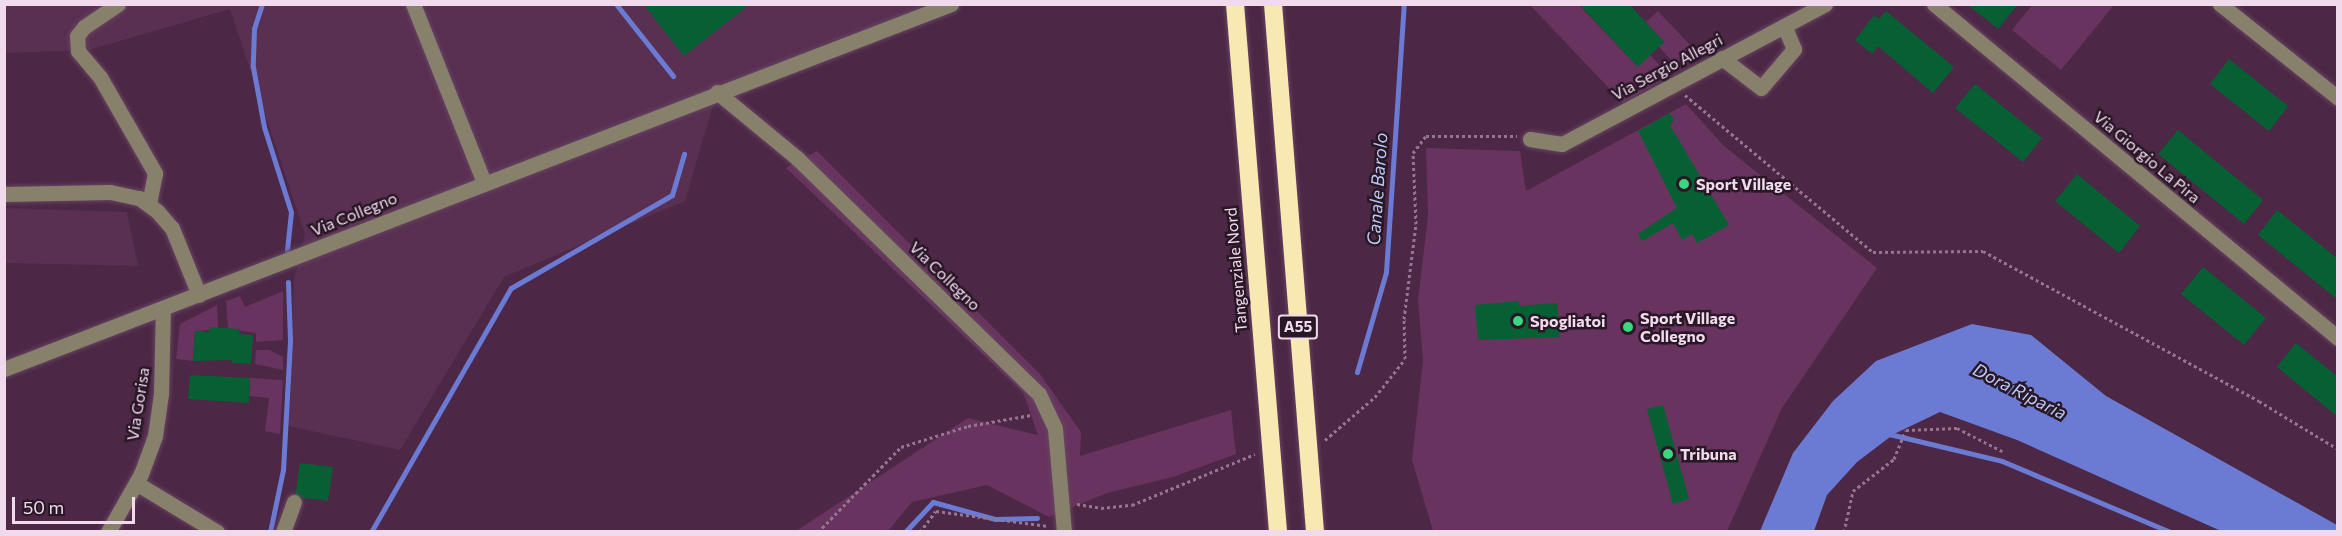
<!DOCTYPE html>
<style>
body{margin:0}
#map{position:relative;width:2342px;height:536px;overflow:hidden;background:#4c2746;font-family:Commissioner,sans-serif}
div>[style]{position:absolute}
.built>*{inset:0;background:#592f52}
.green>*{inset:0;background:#68335f}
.water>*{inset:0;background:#6b7bd3}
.stream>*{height:5px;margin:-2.5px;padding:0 2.5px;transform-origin:2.5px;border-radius:2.5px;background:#6b7bd3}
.building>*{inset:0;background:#066033}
.path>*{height:3px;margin-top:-1.5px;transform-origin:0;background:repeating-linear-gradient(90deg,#95768f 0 3px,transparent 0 6px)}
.roads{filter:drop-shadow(0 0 2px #674461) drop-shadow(0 0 2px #674461)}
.minor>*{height:15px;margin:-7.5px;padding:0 7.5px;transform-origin:7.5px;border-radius:7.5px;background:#87816c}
.highway>*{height:18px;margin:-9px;padding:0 9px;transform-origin:9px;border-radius:9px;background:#f8e9b3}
.dots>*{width:16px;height:16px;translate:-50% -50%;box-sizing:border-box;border:3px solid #281725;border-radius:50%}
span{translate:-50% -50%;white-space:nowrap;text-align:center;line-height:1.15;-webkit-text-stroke:5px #281725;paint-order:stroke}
.shield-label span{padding:2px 4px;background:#281725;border:2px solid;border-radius:4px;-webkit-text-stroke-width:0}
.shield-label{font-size:15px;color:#f2daed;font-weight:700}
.street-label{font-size:16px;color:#f2daed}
.poi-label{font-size:16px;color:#f2daed;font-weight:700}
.left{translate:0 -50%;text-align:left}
.water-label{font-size:18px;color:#bbc7f5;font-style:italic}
.frame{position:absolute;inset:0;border:6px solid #f2daed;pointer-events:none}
.scale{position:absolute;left:12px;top:497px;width:123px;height:27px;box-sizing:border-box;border:3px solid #f2daed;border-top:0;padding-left:8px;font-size:18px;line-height:21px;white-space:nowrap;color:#f2daed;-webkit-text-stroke:4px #281725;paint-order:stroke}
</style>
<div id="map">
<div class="built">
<div style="clip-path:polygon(4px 5px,947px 5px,717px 92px,685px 201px,504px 277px,400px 450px,288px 426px,294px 279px,305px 234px,230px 9px,89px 50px,5px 53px)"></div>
<div style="clip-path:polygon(5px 208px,127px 212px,138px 266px,5px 263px)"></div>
</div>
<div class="green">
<div style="clip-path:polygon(2033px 4px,2114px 4px,2114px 5px,2061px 70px,2012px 30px)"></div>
<div style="clip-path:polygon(1530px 5px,1579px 5px,1637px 66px,1650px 55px,1670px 76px,1623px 103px)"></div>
<div style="clip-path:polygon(1658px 11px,1693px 48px,1688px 64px,1680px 70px,1659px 47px,1664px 42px,1646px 22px)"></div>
<div style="clip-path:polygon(1686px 104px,1724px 146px,1877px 268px,1782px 408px,1727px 531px,1433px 531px,1412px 460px,1423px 361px,1418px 300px,1428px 215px,1426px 148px,1520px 151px,1526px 191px)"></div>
<div style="clip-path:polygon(817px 151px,1040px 374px,1081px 432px,1080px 456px,1231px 410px,1236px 454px,1173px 477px,1107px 493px,1049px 517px,987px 485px,912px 502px,888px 531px,796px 531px,968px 418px,1038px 435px,1023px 392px,786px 168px)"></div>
<div style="clip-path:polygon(283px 291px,283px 340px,256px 342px,256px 333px,228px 329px,226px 301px,240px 296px,245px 307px)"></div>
<div style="clip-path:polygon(217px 305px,218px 328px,195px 332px,193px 361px,176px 359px,180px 324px)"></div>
<div style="clip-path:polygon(256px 350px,270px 350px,283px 357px,283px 370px,255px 364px)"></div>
<div style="clip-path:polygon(250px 378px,283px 380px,280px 434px,265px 431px,269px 398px,249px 396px)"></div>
</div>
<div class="water">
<div style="clip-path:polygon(1972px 324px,2031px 335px,2106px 396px,2337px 525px,2337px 531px,2221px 531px,2017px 440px,1940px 412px,1894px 434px,1857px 462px,1827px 495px,1814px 531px,1760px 531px,1793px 453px,1833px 401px,1876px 361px)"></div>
</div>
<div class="stream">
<div style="left:262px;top:4px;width:26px;rotate:108deg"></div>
<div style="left:254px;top:29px;width:38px;rotate:92deg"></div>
<div style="left:253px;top:67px;width:61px;rotate:79.6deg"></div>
<div style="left:264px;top:127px;width:89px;rotate:72.4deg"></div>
<div style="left:291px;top:212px;width:39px;rotate:96deg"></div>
<div style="left:616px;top:4px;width:92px;rotate:51.6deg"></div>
<div style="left:1357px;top:372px;width:104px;rotate:-73.8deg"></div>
<div style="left:1386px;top:272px;width:269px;rotate:-86.2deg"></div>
<div style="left:1889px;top:434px;width:116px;rotate:13.4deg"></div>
<div style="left:2002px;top:461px;width:182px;rotate:22.9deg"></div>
<div style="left:270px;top:532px;width:63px;rotate:-78.2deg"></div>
<div style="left:283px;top:470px;width:130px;rotate:-86.9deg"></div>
<div style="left:290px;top:340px;width:58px;rotate:-92deg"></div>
<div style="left:371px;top:532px;width:281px;rotate:-60.2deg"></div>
<div style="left:511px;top:288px;width:186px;rotate:-30deg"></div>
<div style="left:672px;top:195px;width:43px;rotate:-73.7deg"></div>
<div style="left:905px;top:532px;width:41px;rotate:-47deg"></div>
<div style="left:933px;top:502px;width:64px;rotate:15.3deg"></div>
<div style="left:995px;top:519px;width:42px;rotate:-1.4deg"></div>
</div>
<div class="building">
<div style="clip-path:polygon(643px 4px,750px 4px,684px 56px)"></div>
<div style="clip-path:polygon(1579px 4px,1629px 4px,1664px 42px,1638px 67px)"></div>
<div style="clip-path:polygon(1967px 4px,2018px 4px,1998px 29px)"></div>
<div style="clip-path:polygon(1886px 11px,1954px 67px,1933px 93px,1878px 46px,1872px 54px,1855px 40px,1874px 15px,1879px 19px)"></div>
<div style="clip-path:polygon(2229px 59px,2288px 106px,2269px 131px,2210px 84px)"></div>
<div style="clip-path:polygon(1975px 84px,2042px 138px,2023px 162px,1955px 108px)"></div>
<div style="clip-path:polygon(1670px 113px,1674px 120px,1670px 125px,1729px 225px,1697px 243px,1692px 234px,1682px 240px,1673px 223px,1642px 241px,1638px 234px,1677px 208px,1638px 131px)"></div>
<div style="clip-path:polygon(2178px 130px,2263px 200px,2244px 224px,2158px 154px)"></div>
<div style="clip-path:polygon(2077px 174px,2140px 226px,2119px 253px,2055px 201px)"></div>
<div style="clip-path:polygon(2277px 210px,2338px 259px,2338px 300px,2258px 235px)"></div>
<div style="clip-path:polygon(2203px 267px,2266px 318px,2244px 345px,2181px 294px)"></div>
<div style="clip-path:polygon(1519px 301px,1519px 306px,1557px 303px,1560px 337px,1478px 340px,1475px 305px)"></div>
<div style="clip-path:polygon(209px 327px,240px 329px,239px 334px,253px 335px,251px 364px,231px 363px,232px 360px,193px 361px,195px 331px,209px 332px)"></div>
<div style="clip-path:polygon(2296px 343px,2338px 377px,2338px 417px,2277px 367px)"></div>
<div style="clip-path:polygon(190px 375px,250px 378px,249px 403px,188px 399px)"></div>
<div style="clip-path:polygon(1663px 405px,1689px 499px,1673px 504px,1647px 409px)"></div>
<div style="clip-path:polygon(300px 463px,333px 467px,328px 501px,295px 497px)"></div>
</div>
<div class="path">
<div style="left:1685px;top:95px;width:245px;rotate:39.9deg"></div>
<div style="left:1873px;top:252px;width:110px;rotate:-0.5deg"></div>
<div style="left:1983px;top:251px;width:314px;rotate:28.5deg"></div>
<div style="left:2259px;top:401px;width:92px;rotate:31.3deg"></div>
<div style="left:1325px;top:440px;width:66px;rotate:-40.7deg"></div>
<div style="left:1375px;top:397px;width:48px;rotate:-51.7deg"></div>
<div style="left:1405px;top:359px;width:40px;rotate:-91.4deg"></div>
<div style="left:1404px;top:319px;width:96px;rotate:-82.8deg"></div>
<div style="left:1416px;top:224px;width:71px;rotate:-92.4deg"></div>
<div style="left:1413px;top:153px;width:21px;rotate:-53deg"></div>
<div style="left:1426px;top:136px;width:91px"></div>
<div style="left:1077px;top:504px;width:24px;rotate:9deg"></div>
<div style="left:1101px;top:508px;width:31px;rotate:-6deg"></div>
<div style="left:1132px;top:505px;width:133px;rotate:-22.5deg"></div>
<div style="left:818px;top:532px;width:119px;rotate:-45.7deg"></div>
<div style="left:901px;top:447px;width:70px;rotate:-17.4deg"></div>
<div style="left:968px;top:426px;width:64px;rotate:-9.9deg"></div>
<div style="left:920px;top:532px;width:26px;rotate:-53deg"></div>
<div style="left:936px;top:511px;width:113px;rotate:7.6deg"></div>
<div style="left:1844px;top:532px;width:42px;rotate:-77.6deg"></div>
<div style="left:1853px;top:491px;width:52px;rotate:-38deg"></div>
<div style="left:1894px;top:459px;width:31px;rotate:-68deg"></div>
<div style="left:1906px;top:430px;width:51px;rotate:-2.2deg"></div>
<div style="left:1957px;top:428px;width:51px;rotate:27.1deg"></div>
</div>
<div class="roads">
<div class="minor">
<div style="left:118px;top:4px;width:41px;rotate:145.9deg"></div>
<div style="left:84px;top:27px;width:11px;rotate:128deg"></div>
<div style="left:77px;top:36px;width:15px;rotate:86deg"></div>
<div style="left:78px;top:51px;width:34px;rotate:50deg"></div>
<div style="left:100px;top:77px;width:111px;rotate:60.2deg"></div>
<div style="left:155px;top:173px;width:32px;rotate:101deg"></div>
<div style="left:413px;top:4px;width:192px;rotate:68.3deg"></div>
<div style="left:1934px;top:4px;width:524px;rotate:39.58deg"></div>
<div style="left:2220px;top:4px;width:151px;rotate:38.5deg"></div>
<div style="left:1722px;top:58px;width:49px;rotate:37.6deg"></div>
<div style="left:1761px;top:88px;width:51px;rotate:-49.8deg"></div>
<div style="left:1794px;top:49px;width:25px;rotate:-113deg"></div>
<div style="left:717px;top:92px;width:104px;rotate:39.5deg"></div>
<div style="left:797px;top:158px;width:338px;rotate:44.3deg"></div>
<div style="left:1039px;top:394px;width:38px;rotate:65deg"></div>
<div style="left:1055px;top:429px;width:103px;rotate:85deg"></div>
<div style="left:1530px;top:139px;width:32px;rotate:9deg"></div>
<div style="left:1562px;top:144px;width:298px;rotate:-28deg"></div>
<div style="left:4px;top:194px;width:106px;rotate:-1.1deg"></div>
<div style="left:110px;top:192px;width:30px;rotate:12deg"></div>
<div style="left:139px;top:198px;width:22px;rotate:36deg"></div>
<div style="left:157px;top:211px;width:23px;rotate:49deg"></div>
<div style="left:172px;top:228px;width:72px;rotate:68.1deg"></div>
<div style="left:4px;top:369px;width:1015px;rotate:-21.08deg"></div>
<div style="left:136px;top:483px;width:95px;rotate:31.2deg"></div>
<div style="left:108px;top:532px;width:67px;rotate:-60.4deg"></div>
<div style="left:141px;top:474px;width:40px;rotate:-69.8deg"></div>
<div style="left:155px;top:436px;width:42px;rotate:-81.9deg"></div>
<div style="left:161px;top:394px;width:86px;rotate:-88.7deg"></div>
<div style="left:283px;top:532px;width:32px;rotate:-70deg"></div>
</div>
<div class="highway">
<div style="left:1235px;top:4px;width:530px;rotate:85.34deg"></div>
<div style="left:1273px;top:4px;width:530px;rotate:85.45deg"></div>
</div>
</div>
<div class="dots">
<div style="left:1684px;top:184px;background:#39d87f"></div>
<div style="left:1518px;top:321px;background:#39d87f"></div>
<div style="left:1628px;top:327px;background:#39d87f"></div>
<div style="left:1668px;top:454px;background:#39d87f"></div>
</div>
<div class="shield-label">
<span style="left:1298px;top:327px">A55</span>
</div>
<div class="street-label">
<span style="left:1667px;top:67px;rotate:-28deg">Via Sergio Allegri</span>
<span style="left:2147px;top:157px;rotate:40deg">Via Giorgio La Pira</span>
<span style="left:354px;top:214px;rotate:-22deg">Via Collegno</span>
<span style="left:1236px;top:270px;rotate:-95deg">Tangenziale Nord</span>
<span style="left:945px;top:276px;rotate:44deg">Via Collegno</span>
<span style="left:138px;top:404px;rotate:-81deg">Via Gorisa</span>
</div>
<div class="poi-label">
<span class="left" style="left:1696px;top:184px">Sport Village</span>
<span class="left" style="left:1640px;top:327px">Sport Village<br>Collegno</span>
<span class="left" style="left:1530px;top:321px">Spogliatoi</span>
<span class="left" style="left:1680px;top:454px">Tribuna</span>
</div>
<div class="water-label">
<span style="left:1377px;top:189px;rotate:-86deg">Canale Barolo</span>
<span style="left:2020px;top:391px;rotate:27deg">Dora Riparia</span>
</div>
<div class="frame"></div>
<div class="scale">50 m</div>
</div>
